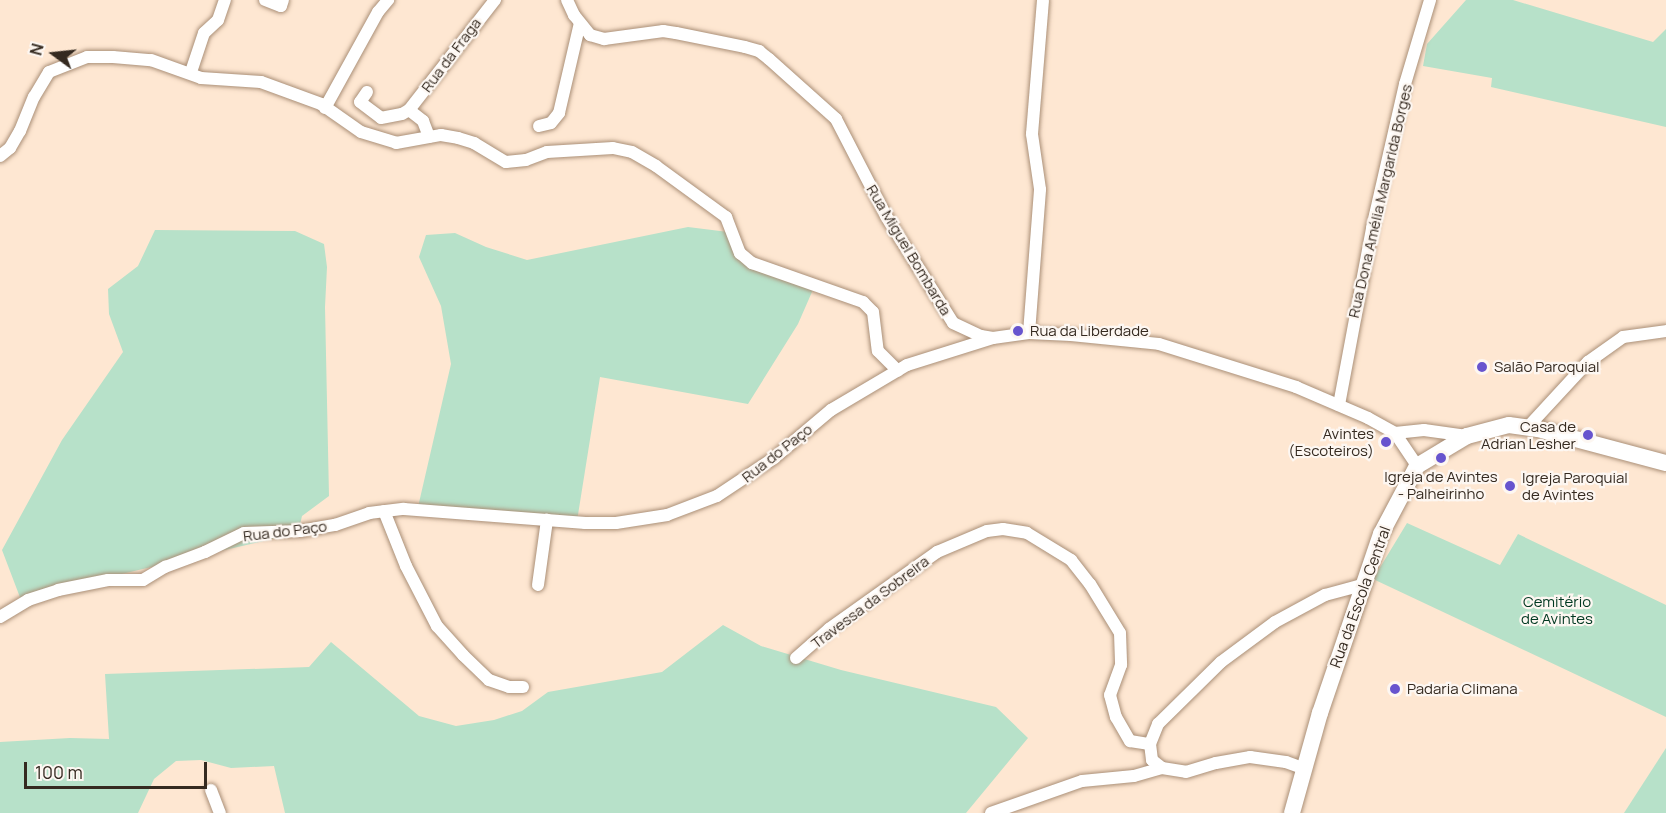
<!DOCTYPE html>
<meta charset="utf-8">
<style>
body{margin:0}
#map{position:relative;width:1666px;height:813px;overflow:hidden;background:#fee7d2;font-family:Manrope,sans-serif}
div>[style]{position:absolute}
.green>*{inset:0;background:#b7e1c9}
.roads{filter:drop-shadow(0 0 2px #aa8f77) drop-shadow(0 0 2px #aa8f77)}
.street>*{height:12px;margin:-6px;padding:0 6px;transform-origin:6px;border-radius:6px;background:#fff}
.secondary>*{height:16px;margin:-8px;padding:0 8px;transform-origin:8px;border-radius:8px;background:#fff}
.dots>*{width:16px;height:16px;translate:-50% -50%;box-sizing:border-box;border:3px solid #fdf7f2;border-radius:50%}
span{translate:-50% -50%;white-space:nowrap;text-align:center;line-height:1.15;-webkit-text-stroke:4.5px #fdf7f2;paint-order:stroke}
.street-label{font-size:15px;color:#352a20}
.poi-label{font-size:15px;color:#352a20}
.left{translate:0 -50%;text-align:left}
.right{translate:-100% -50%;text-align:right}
.park-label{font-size:15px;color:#003821}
.north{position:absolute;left:24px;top:24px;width:60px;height:60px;-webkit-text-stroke:4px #fdf7f2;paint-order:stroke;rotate:285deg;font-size:16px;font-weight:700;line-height:24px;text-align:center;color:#352a20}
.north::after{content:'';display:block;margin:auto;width:21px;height:27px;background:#352a20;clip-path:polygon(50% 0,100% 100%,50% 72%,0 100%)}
.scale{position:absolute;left:24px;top:762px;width:183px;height:27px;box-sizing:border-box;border:3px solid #352a20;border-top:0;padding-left:8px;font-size:18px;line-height:21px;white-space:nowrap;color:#352a20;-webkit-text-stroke:4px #fdf7f2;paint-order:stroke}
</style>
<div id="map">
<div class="green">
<div style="clip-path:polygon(1466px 0,1513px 0,1653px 42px,1666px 29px,1666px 127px,1491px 87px,1492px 78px,1423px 66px,1427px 44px)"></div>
<div style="clip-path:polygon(688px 227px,736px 233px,740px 260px,815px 285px,798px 324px,748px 404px,600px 377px,577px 521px,418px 507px,451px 364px,441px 306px,419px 257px,426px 235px,455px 233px,486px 247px,527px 260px)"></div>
<div style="clip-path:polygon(155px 230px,295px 231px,324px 244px,327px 267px,325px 307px,329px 496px,302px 516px,298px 533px,31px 595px,21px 600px,2px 550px,62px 440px,123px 352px,109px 314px,108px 289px,138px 266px)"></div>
<div style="clip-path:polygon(1407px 523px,1500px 565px,1518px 534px,1666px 605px,1666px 717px,1373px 579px)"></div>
<div style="clip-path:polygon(723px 625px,761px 646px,841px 670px,996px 707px,1028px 738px,966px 813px,285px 813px,274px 766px,231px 768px,201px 760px,176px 761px,154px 779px,138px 813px,0 813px,0 742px,70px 738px,109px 739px,105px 674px,309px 667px,331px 642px,419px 716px,456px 726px,494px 720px,522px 711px,548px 692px,662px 672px)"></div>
<div style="clip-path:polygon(1666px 748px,1666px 813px,1624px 813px)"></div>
</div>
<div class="roads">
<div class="street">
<div style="left:265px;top:0;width:17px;rotate:21deg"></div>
<div style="left:281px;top:6px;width:6px;rotate:-72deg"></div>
<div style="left:567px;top:0;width:17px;rotate:65deg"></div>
<div style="left:574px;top:15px;width:26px;rotate:51deg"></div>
<div style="left:590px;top:35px;width:15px;rotate:16deg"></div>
<div style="left:604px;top:39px;width:60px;rotate:-7.7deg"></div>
<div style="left:663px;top:31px;width:13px;rotate:9deg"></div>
<div style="left:676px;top:33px;width:70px;rotate:11.5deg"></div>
<div style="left:745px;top:47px;width:15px;rotate:16deg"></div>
<div style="left:759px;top:51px;width:13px;rotate:39deg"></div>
<div style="left:769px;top:59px;width:90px;rotate:41.8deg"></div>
<div style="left:836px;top:119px;width:109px;rotate:62.7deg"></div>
<div style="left:886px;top:216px;width:126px;rotate:57.9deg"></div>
<div style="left:953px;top:323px;width:31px;rotate:25deg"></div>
<div style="left:981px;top:336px;width:12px;rotate:9deg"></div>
<div style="left:993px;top:338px;width:36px;rotate:-8deg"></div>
<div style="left:1029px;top:333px;width:42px;rotate:2.7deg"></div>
<div style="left:1071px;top:335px;width:88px;rotate:5.8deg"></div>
<div style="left:1159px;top:344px;width:144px;rotate:17.4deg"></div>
<div style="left:1296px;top:387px;width:78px;rotate:23.3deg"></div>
<div style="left:1368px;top:418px;width:31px;rotate:29deg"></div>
<div style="left:1395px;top:433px;width:40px;rotate:56deg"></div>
<div style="left:191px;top:72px;width:41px;rotate:-71.6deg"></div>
<div style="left:204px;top:33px;width:19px;rotate:-43deg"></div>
<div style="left:218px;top:20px;width:21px;rotate:-71deg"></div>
<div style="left:367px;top:92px;width:12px;rotate:125deg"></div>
<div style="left:360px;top:102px;width:26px;rotate:37deg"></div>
<div style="left:381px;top:118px;width:21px;rotate:-11deg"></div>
<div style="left:402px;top:114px;width:8px;rotate:-30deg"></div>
<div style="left:409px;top:110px;width:140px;rotate:-52deg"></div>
<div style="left:325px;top:108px;width:110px;rotate:-61.1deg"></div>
<div style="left:378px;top:12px;width:16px;rotate:-50deg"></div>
<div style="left:409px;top:110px;width:18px;rotate:38deg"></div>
<div style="left:423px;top:121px;width:17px;rotate:69deg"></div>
<div style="left:539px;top:126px;width:12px;rotate:-14deg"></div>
<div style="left:551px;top:123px;width:13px;rotate:-51deg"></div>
<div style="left:559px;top:113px;width:92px;rotate:-76.9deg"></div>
<div style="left:0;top:156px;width:13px;rotate:-39deg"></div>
<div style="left:10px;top:148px;width:20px;rotate:-60deg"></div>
<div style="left:20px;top:131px;width:37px;rotate:-68deg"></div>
<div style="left:34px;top:97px;width:29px;rotate:-59deg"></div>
<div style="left:49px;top:72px;width:41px;rotate:-21.5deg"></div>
<div style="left:87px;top:57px;width:26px"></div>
<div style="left:113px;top:57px;width:38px;rotate:5deg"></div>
<div style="left:151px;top:60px;width:53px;rotate:19.8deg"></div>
<div style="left:201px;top:78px;width:60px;rotate:3.8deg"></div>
<div style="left:261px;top:82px;width:64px;rotate:20.1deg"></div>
<div style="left:321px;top:104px;width:49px;rotate:35deg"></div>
<div style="left:361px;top:132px;width:37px;rotate:17deg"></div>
<div style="left:396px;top:143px;width:46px;rotate:-10.1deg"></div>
<div style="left:441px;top:135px;width:17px;rotate:10deg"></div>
<div style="left:458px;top:138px;width:17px;rotate:17deg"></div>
<div style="left:474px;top:143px;width:37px;rotate:31deg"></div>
<div style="left:506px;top:162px;width:20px;rotate:-6deg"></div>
<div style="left:526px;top:160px;width:22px;rotate:-21deg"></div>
<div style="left:547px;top:152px;width:66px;rotate:-3.5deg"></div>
<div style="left:613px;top:148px;width:19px;rotate:12deg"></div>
<div style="left:632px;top:152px;width:28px;rotate:30deg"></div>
<div style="left:656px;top:166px;width:87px;rotate:36.1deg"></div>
<div style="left:726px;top:217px;width:39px;rotate:69deg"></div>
<div style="left:740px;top:253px;width:16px;rotate:40deg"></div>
<div style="left:752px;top:263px;width:118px;rotate:19.4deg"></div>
<div style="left:863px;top:302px;width:14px;rotate:45deg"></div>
<div style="left:873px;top:312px;width:39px;rotate:83deg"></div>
<div style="left:878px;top:351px;width:28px;rotate:45deg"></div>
<div style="left:1029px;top:333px;width:144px;rotate:-85.6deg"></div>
<div style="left:1040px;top:189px;width:56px;rotate:-98.3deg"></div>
<div style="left:1032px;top:134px;width:134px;rotate:-85.3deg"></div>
<div style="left:1339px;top:405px;width:180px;rotate:-79.4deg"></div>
<div style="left:1372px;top:228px;width:148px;rotate:-77.1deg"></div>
<div style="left:1405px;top:84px;width:88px;rotate:-73.4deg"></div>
<div style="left:1527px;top:428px;width:90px;rotate:-47.3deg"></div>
<div style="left:1588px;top:362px;width:43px;rotate:-35.5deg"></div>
<div style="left:1623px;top:337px;width:43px;rotate:-7.9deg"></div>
<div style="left:1395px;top:433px;width:29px;rotate:-6deg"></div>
<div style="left:1424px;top:430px;width:43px;rotate:7.9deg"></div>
<div style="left:384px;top:511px;width:59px;rotate:68.2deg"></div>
<div style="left:406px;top:566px;width:68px;rotate:62.7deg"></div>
<div style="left:437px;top:626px;width:39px;rotate:48deg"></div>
<div style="left:463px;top:655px;width:36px;rotate:44deg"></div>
<div style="left:489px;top:680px;width:21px;rotate:19deg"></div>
<div style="left:509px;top:687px;width:14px"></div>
<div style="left:538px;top:585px;width:66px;rotate:-82.1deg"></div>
<div style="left:0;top:617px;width:33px;rotate:-31deg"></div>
<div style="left:28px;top:600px;width:32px;rotate:-18deg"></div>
<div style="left:58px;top:590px;width:51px;rotate:-11.3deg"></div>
<div style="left:108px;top:580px;width:35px"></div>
<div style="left:143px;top:580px;width:26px;rotate:-31deg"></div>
<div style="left:165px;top:567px;width:43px;rotate:-20.6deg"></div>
<div style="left:205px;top:552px;width:43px;rotate:-26deg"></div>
<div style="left:244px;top:533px;width:56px;rotate:-2deg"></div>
<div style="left:300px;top:531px;width:36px;rotate:-10deg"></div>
<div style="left:335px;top:525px;width:36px;rotate:-19deg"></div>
<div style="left:369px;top:513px;width:35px;rotate:-7deg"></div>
<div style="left:404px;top:509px;width:182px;rotate:4.4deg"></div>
<div style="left:585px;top:523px;width:31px"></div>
<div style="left:616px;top:523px;width:52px;rotate:-8.9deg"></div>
<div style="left:667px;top:515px;width:53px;rotate:-20.8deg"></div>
<div style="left:717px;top:496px;width:69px;rotate:-33.7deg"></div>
<div style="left:774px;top:458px;width:75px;rotate:-40.1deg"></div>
<div style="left:831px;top:410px;width:88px;rotate:-30.6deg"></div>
<div style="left:907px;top:365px;width:90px;rotate:-17.4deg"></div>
<div style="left:796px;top:658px;width:44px;rotate:-41.3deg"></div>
<div style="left:829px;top:629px;width:133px;rotate:-35.5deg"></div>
<div style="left:937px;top:552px;width:54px;rotate:-22.8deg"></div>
<div style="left:987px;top:531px;width:16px;rotate:-7deg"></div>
<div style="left:1003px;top:529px;width:24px;rotate:9deg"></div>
<div style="left:1027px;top:533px;width:52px;rotate:31.5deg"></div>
<div style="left:1071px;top:560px;width:31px;rotate:52deg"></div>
<div style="left:1090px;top:584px;width:57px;rotate:58.5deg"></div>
<div style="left:1120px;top:633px;width:32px;rotate:88deg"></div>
<div style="left:1121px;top:665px;width:32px;rotate:110deg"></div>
<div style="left:1110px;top:695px;width:23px;rotate:75deg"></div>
<div style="left:1116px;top:717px;width:28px;rotate:60deg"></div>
<div style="left:1130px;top:741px;width:20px;rotate:9deg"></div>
<div style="left:1162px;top:768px;width:13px;rotate:-141deg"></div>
<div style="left:1152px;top:760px;width:16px;rotate:-97deg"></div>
<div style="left:1150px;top:744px;width:22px;rotate:-68deg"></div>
<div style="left:1158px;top:724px;width:88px;rotate:-44.5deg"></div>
<div style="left:1221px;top:662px;width:67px;rotate:-36.5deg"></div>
<div style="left:1275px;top:622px;width:57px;rotate:-28.4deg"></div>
<div style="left:1325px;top:595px;width:39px;rotate:-15deg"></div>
<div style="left:211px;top:790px;width:25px;rotate:69deg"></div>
<div style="left:991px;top:813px;width:96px;rotate:-19.4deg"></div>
<div style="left:1082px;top:781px;width:52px;rotate:-5.5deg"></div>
<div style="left:1134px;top:776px;width:29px;rotate:-16deg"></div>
<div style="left:1162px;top:768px;width:24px;rotate:9deg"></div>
<div style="left:1186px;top:772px;width:31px;rotate:-17deg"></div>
<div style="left:1216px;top:763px;width:35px;rotate:-10deg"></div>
<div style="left:1250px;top:757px;width:36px;rotate:8deg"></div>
<div style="left:1286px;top:762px;width:20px;rotate:20deg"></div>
</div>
<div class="secondary">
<div style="left:1292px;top:813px;width:104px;rotate:-74.4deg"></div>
<div style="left:1320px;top:713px;width:189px;rotate:-71.2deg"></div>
<div style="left:1381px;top:534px;width:77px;rotate:-62.1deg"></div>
<div style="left:1417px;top:466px;width:58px;rotate:-31deg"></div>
<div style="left:1467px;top:436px;width:43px;rotate:-14.7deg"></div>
<div style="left:1509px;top:425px;width:29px;rotate:8deg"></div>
<div style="left:1538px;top:429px;width:132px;rotate:14.9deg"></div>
</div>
</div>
<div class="dots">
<div style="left:1018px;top:331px;background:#6754ce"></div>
<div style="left:1482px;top:367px;background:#6754ce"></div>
<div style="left:1588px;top:435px;background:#6754ce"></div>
<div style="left:1386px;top:442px;background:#6754ce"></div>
<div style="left:1441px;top:458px;background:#6754ce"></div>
<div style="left:1510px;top:486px;background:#6754ce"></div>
<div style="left:1395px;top:689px;background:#6754ce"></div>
</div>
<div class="street-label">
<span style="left:451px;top:55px;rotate:-53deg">Rua da Fraga</span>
<span style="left:1380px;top:201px;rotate:-77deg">Rua Dona Amélia Margarida Borges</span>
<span style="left:909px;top:250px;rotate:59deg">Rua Miguel Bombarda</span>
<span style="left:777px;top:453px;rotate:-38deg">Rua do Paço</span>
<span style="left:285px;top:531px;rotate:-7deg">Rua do Paço</span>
<span style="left:1360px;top:597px;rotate:-70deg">Rua da Escola Central</span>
<span style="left:870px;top:602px;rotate:-37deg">Travessa da Sobreira</span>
</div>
<div class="poi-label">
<span class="left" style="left:1030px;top:331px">Rua da Liberdade</span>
<span class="left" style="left:1494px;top:367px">Salão Paroquial</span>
<span class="right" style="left:1576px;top:435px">Casa de<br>Adrian Lesher</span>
<span class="right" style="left:1374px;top:442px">Avintes<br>(Escoteiros)</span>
<span style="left:1441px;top:485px">Igreja de Avintes<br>- Palheirinho</span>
<span class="left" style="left:1522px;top:486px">Igreja Paroquial<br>de Avintes</span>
<span class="left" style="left:1407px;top:689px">Padaria Climana</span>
</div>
<div class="park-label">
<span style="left:1557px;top:610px">Cemitério<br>de Avintes</span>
</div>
<div class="north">N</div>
<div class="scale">100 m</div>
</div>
